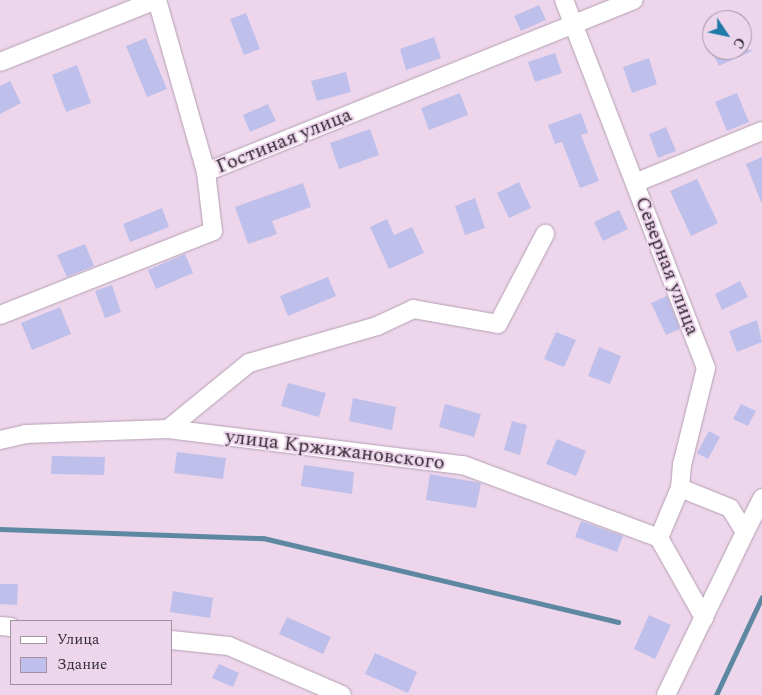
<!DOCTYPE html>
<meta charset="utf-8">
<style>
body{margin:0}
#map{position:relative;width:762px;height:695px;overflow:hidden;background:#edd6eb;font-family:Spectral,serif}
div>[style]{position:absolute}
.stream>*{height:5px;margin:-2.5px;padding:0 2.5px;transform-origin:2.5px;border-radius:2.5px;background:#5e88a2}
.building>*{inset:0;background:#bebfeb}
.roads{filter:drop-shadow(0 0 1px #b49fb2) drop-shadow(0 0 1px #b49fb2)}
.minor>*{height:18px;margin:-9px;padding:0 9px;transform-origin:9px;border-radius:9px;background:#fff}
span{translate:-50% -50%;white-space:nowrap;text-align:center;line-height:1.15;-webkit-text-stroke:4px #edd6eb;paint-order:stroke}
.street-label{font-size:20px;color:#342c34}
.legend{position:absolute;left:10px;top:620px;width:162px;height:65px;box-sizing:border-box;background:#edd6eb;border:1px solid #a392a2;margin:0;padding:6px 9px;list-style:none;font-size:15px;color:#342c34}
.legend li{display:flex;align-items:center;gap:10px;height:25px}
.legend b{width:25px;border:1px solid #a392a2}
.north{position:absolute;left:702px;top:10px;width:50px;height:50px;box-sizing:border-box;background:#edd6eb;border:1px solid #a392a2;border-radius:50%;rotate:124deg;font-size:14px;font-weight:700;line-height:20px;text-align:center;color:#342c34}
.north::after{content:'';display:block;margin:auto;width:18px;height:22px;background:#1f7aa8;clip-path:polygon(50% 0,100% 100%,50% 72%,0 100%)}
</style>
<div id="map">
<div class="stream">
<div style="left:0;top:529px;width:263px;rotate:2deg"></div>
<div style="left:263px;top:538px;width:365px;rotate:13.3deg"></div>
<div style="left:716px;top:695px;width:108px;rotate:-64.9deg"></div>
</div>
<div class="building">
<div style="clip-path:polygon(539px 5px,546px 20px,521px 31px,514px 16px)"></div>
<div style="clip-path:polygon(246px 13px,260px 49px,244px 55px,230px 19px)"></div>
<div style="clip-path:polygon(434px 37px,441px 58px,406px 70px,400px 49px)"></div>
<div style="clip-path:polygon(146px 38px,167px 89px,147px 97px,126px 46px)"></div>
<div style="clip-path:polygon(711px 50px,754px 50px,719px 66px)"></div>
<div style="clip-path:polygon(555px 53px,562px 73px,535px 82px,528px 62px)"></div>
<div style="clip-path:polygon(649px 58px,657px 84px,632px 93px,623px 67px)"></div>
<div style="clip-path:polygon(77px 65px,91px 103px,66px 112px,52px 75px)"></div>
<div style="clip-path:polygon(346px 72px,351px 92px,317px 101px,311px 81px)"></div>
<div style="clip-path:polygon(10px 81px,21px 103px,0 114px,0 86px)"></div>
<div style="clip-path:polygon(460px 93px,468px 115px,429px 130px,421px 108px)"></div>
<div style="clip-path:polygon(737px 93px,749px 122px,727px 131px,715px 102px)"></div>
<div style="clip-path:polygon(268px 104px,276px 121px,250px 132px,243px 115px)"></div>
<div style="clip-path:polygon(581px 113px,588px 133px,581px 135px,599px 181px,580px 188px,562px 142px,555px 144px,548px 125px)"></div>
<div style="clip-path:polygon(666px 127px,676px 151px,658px 158px,649px 134px)"></div>
<div style="clip-path:polygon(370px 129px,379px 155px,339px 169px,330px 143px)"></div>
<div style="clip-path:polygon(762px 157px,762px 202px,761px 202px,746px 164px)"></div>
<div style="clip-path:polygon(697px 179px,718px 223px,691px 236px,670px 191px)"></div>
<div style="clip-path:polygon(519px 182px,531px 208px,509px 218px,497px 193px)"></div>
<div style="clip-path:polygon(303px 183px,311px 207px,272px 221px,277px 234px,248px 244px,235px 207px)"></div>
<div style="clip-path:polygon(475px 198px,485px 228px,465px 235px,455px 206px)"></div>
<div style="clip-path:polygon(162px 208px,169px 227px,130px 242px,123px 224px)"></div>
<div style="clip-path:polygon(619px 210px,628px 229px,603px 241px,594px 222px)"></div>
<div style="clip-path:polygon(387px 219px,394px 235px,412px 227px,424px 253px,389px 269px,370px 227px)"></div>
<div style="clip-path:polygon(85px 244px,94px 266px,67px 277px,57px 255px)"></div>
<div style="clip-path:polygon(185px 254px,193px 273px,156px 289px,148px 270px)"></div>
<div style="clip-path:polygon(328px 277px,336px 296px,288px 316px,280px 296px)"></div>
<div style="clip-path:polygon(740px 281px,748px 297px,722px 310px,715px 294px)"></div>
<div style="clip-path:polygon(112px 285px,121px 312px,105px 318px,95px 291px)"></div>
<div style="clip-path:polygon(667px 296px,680px 329px,666px 335px,651px 303px)"></div>
<div style="clip-path:polygon(60px 307px,71px 334px,32px 350px,21px 323px)"></div>
<div style="clip-path:polygon(757px 320px,762px 342px,737px 352px,729px 331px)"></div>
<div style="clip-path:polygon(556px 332px,576px 340px,564px 367px,544px 359px)"></div>
<div style="clip-path:polygon(599px 347px,621px 356px,610px 384px,588px 376px)"></div>
<div style="clip-path:polygon(288px 383px,326px 393px,319px 417px,281px 406px)"></div>
<div style="clip-path:polygon(353px 398px,396px 407px,392px 430px,349px 421px)"></div>
<div style="clip-path:polygon(445px 404px,481px 414px,474px 437px,439px 427px)"></div>
<div style="clip-path:polygon(741px 404px,756px 411px,748px 426px,733px 419px)"></div>
<div style="clip-path:polygon(512px 421px,527px 425px,520px 455px,504px 450px)"></div>
<div style="clip-path:polygon(709px 431px,720px 437px,708px 459px,697px 453px)"></div>
<div style="clip-path:polygon(557px 439px,586px 451px,576px 476px,546px 464px)"></div>
<div style="clip-path:polygon(177px 452px,226px 458px,223px 479px,174px 473px)"></div>
<div style="clip-path:polygon(52px 456px,105px 457px,104px 475px,51px 474px)"></div>
<div style="clip-path:polygon(304px 465px,354px 472px,352px 494px,301px 486px)"></div>
<div style="clip-path:polygon(430px 474px,481px 483px,476px 508px,426px 500px)"></div>
<div style="clip-path:polygon(581px 521px,623px 536px,617px 552px,575px 537px)"></div>
<div style="clip-path:polygon(0 584px,18px 584px,17px 605px,0 604px)"></div>
<div style="clip-path:polygon(173px 591px,213px 598px,210px 618px,170px 612px)"></div>
<div style="clip-path:polygon(649px 615px,671px 625px,655px 659px,634px 649px)"></div>
<div style="clip-path:polygon(287px 617px,331px 637px,323px 654px,279px 634px)"></div>
<div style="clip-path:polygon(375px 653px,417px 672px,408px 693px,365px 674px)"></div>
<div style="clip-path:polygon(219px 664px,239px 673px,233px 687px,212px 678px)"></div>
</div>
<div class="roads">
<div class="minor">
<div style="left:157px;top:0;width:179px;rotate:74.1deg"></div>
<div style="left:564px;top:0;width:394px;rotate:68.9deg"></div>
<div style="left:706px;top:368px;width:100px;rotate:103.9deg"></div>
<div style="left:682px;top:465px;width:23px;rotate:95deg"></div>
<div style="left:680px;top:488px;width:54px;rotate:112.8deg"></div>
<div style="left:0;top:62px;width:168px;rotate:-21.7deg"></div>
<div style="left:635px;top:183px;width:137px;rotate:-22.3deg"></div>
<div style="left:0;top:315px;width:229px;rotate:-21.5deg"></div>
<div style="left:213px;top:231px;width:59px;rotate:-96.8deg"></div>
<div style="left:206px;top:172px;width:461px;rotate:-21.9deg"></div>
<div style="left:168px;top:429px;width:104px;rotate:-39.2deg"></div>
<div style="left:249px;top:363px;width:133px;rotate:-16.1deg"></div>
<div style="left:377px;top:326px;width:40px;rotate:-25deg"></div>
<div style="left:413px;top:309px;width:86px;rotate:10deg"></div>
<div style="left:498px;top:324px;width:102px;rotate:-62.4deg"></div>
<div style="left:0;top:440px;width:26px;rotate:-13deg"></div>
<div style="left:25px;top:434px;width:143px;rotate:-2deg"></div>
<div style="left:168px;top:429px;width:297px;rotate:7deg"></div>
<div style="left:463px;top:465px;width:209px;rotate:20.4deg"></div>
<div style="left:745px;top:532px;width:38px;rotate:-63deg"></div>
<div style="left:659px;top:538px;width:92px;rotate:60.6deg"></div>
<div style="left:0;top:626px;width:11px;rotate:5deg"></div>
<div style="left:171px;top:640px;width:58px;rotate:5.9deg"></div>
<div style="left:229px;top:646px;width:123px;rotate:23.4deg"></div>
<div style="left:666px;top:695px;width:181px;rotate:-64.1deg"></div>
<div style="left:745px;top:532px;width:28px;rotate:-122deg"></div>
<div style="left:730px;top:508px;width:54px;rotate:-158.2deg"></div>
</div>
</div>
<div class="street-label">
<span style="left:284px;top:141px;rotate:-22deg">Гостиная улица</span>
<span style="left:667px;top:266px;rotate:69deg">Северная улица</span>
<span style="left:335px;top:450px;rotate:7deg">улица Кржижановского</span>
</div>
<ul class="legend">
<li><b style="height:6px;background:#fff"></b>Улица</li>
<li><b style="height:14px;background:#bebfeb"></b>Здание</li>
</ul>
<div class="north">С</div>
</div>
